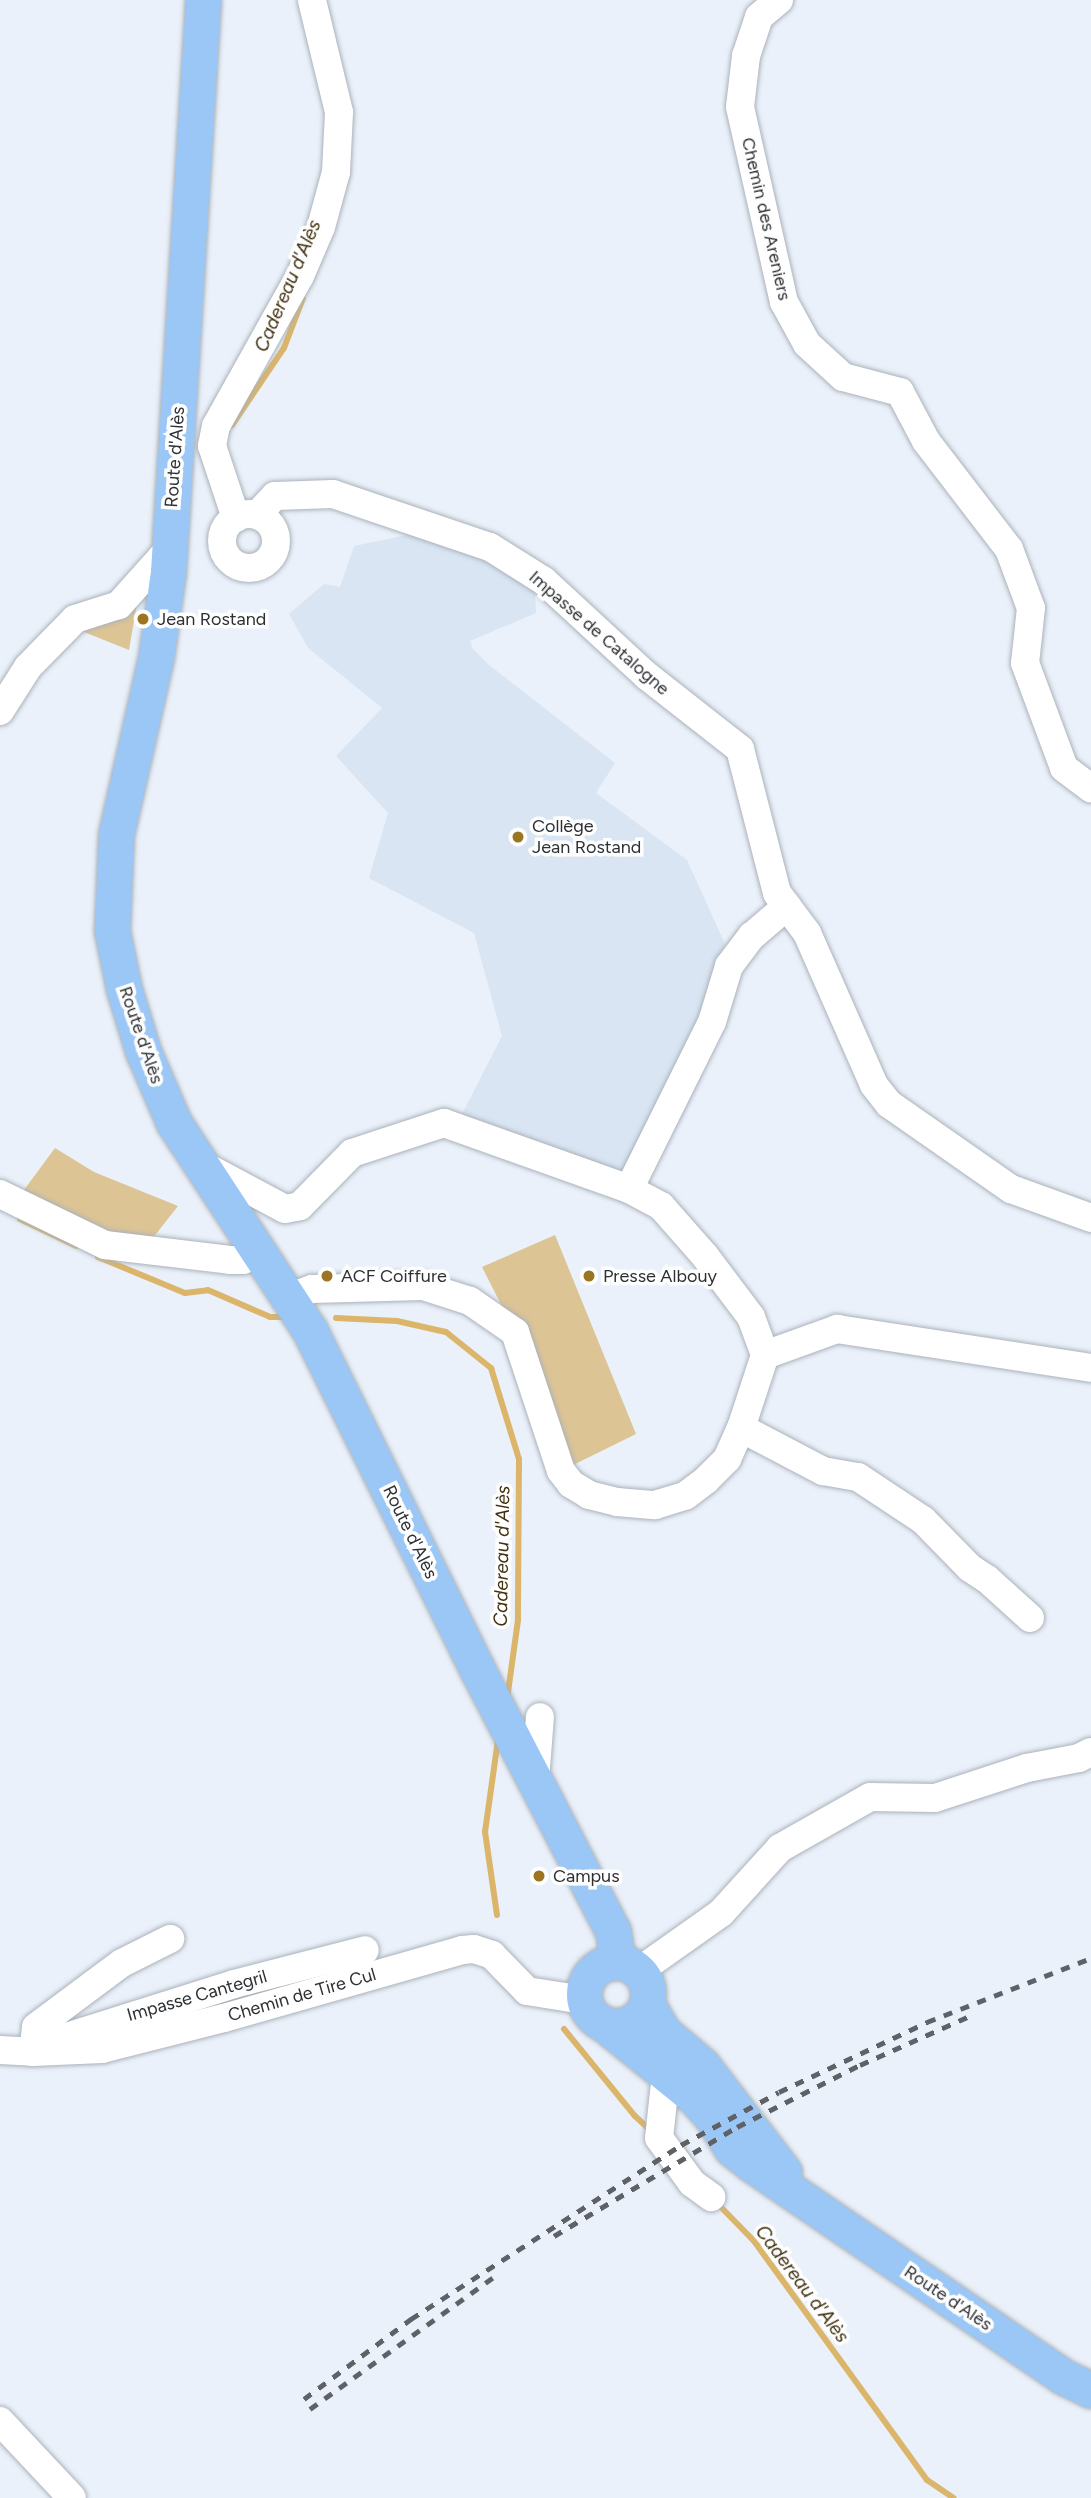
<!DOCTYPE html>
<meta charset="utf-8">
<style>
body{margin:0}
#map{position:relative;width:1091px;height:2498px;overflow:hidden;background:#eaf1fa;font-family:Figtree,sans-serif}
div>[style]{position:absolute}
.built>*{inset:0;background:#d9e5f3}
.green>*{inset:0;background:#dcc495}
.stream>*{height:6px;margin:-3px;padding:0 3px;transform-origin:3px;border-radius:3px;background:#dbb56a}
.roads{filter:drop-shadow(0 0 2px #abb2ba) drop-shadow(0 0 2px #abb2ba)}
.minor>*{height:28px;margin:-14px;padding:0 14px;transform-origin:14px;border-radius:14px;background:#fff}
.minor>.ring{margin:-14px;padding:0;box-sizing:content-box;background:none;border:28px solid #fff;border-radius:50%}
.major>*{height:35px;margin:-17.5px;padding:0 17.5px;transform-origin:17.5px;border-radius:17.5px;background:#9bc7f6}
.major>.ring{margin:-17.5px;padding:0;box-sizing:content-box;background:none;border:35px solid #9bc7f6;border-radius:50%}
.rail>*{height:5px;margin-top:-2.5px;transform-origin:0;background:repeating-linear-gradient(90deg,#5e6267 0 9px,transparent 0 18px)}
.dots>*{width:19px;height:19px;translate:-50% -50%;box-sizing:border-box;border:4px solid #fefefe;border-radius:50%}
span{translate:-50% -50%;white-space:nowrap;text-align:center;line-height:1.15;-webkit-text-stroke:7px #fefefe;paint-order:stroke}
.street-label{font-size:18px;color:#2d3033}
.poi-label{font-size:18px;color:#2d3033}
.left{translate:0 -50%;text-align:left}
.water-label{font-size:19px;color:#413110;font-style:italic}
</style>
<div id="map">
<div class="built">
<div style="clip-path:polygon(412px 534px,481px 556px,535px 590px,536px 613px,470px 641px,473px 649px,489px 665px,615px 763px,596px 793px,687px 860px,725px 944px,703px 1014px,622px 1176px,461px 1116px,502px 1036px,474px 933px,369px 878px,388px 813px,336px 756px,382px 708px,308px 648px,289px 614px,324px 584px,340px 587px,354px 546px)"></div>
</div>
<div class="green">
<div style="clip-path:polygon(139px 592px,129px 650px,74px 628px)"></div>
<div style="clip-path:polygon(55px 1148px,94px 1172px,178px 1206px,145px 1248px,21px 1194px)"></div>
<div style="clip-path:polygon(555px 1235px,636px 1434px,561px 1471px,515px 1332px,482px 1267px)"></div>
</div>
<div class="stream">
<div style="left:232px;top:425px;width:93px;rotate:-56deg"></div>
<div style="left:284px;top:348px;width:53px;rotate:-69.2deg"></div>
<div style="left:20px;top:1219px;width:62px;rotate:25.7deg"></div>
<div style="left:98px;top:1257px;width:94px;rotate:22.5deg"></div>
<div style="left:185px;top:1293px;width:23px;rotate:-7deg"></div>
<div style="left:208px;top:1290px;width:68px;rotate:23.5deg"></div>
<div style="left:270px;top:1317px;width:18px"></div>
<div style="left:336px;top:1318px;width:61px;rotate:2.8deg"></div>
<div style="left:397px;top:1321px;width:50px;rotate:12.7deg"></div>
<div style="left:446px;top:1332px;width:58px;rotate:38.7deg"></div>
<div style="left:491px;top:1368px;width:95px;rotate:72.9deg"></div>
<div style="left:519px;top:1459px;width:161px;rotate:90.4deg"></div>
<div style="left:518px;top:1620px;width:80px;rotate:97.9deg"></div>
<div style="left:497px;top:1915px;width:84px;rotate:-98.2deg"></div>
<div style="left:485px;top:1832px;width:93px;rotate:-82deg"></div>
<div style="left:564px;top:2029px;width:112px;rotate:50.8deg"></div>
<div style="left:635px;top:2116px;width:22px;rotate:43deg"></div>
<div style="left:717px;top:2203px;width:53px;rotate:45.8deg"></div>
<div style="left:754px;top:2241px;width:295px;rotate:54.1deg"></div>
<div style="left:927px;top:2480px;width:32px;rotate:34deg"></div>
</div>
<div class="roads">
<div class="minor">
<div style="left:779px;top:0;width:26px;rotate:140deg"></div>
<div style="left:759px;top:17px;width:41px;rotate:108.4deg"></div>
<div style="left:746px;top:56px;width:51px;rotate:96.7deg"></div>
<div style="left:740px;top:107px;width:200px;rotate:77.3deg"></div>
<div style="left:784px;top:302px;width:48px;rotate:61.3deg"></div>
<div style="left:807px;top:344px;width:49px;rotate:42.5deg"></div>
<div style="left:843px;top:377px;width:59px;rotate:14.7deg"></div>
<div style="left:900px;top:392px;width:55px;rotate:62deg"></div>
<div style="left:926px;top:441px;width:136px;rotate:52.5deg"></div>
<div style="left:1009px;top:549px;width:63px;rotate:69.6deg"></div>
<div style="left:1031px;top:608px;width:55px;rotate:96.2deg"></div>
<div style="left:1025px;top:663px;width:112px;rotate:69.6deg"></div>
<div style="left:1064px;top:768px;width:34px;rotate:37deg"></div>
<div class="ring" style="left:222px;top:514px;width:26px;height:26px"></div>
<div style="left:257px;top:515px;width:26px;rotate:-47deg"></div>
<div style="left:275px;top:496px;width:58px;rotate:-2deg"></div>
<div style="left:333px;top:494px;width:166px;rotate:18.7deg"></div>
<div style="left:490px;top:547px;width:64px;rotate:32.2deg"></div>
<div style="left:544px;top:581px;width:140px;rotate:42.7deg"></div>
<div style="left:647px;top:676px;width:118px;rotate:38.1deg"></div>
<div style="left:740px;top:749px;width:149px;rotate:75.6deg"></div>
<div style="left:777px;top:893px;width:50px;rotate:53.1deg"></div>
<div style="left:807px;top:933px;width:166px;rotate:66.2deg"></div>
<div style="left:874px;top:1085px;width:24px;rotate:52deg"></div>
<div style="left:889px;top:1104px;width:149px;rotate:34.9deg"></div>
<div style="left:1011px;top:1189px;width:85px;rotate:19.9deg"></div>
<div style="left:236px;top:518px;width:76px;rotate:-108.4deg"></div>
<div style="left:212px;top:446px;width:20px;rotate:-79deg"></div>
<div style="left:216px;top:426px;width:172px;rotate:-60.8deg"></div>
<div style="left:300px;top:276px;width:53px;rotate:-66.8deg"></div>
<div style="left:321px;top:227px;width:57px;rotate:-74.7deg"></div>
<div style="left:336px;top:172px;width:60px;rotate:-87.1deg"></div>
<div style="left:339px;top:112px;width:115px;rotate:-103.6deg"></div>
<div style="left:0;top:711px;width:52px;rotate:-57.5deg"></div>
<div style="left:28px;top:667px;width:67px;rotate:-45.6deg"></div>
<div style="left:75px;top:619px;width:46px;rotate:-17.7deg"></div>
<div style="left:119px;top:605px;width:75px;rotate:-48.2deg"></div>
<div style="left:201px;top:1164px;width:95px;rotate:28.2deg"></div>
<div style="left:285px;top:1209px;width:15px;rotate:-11deg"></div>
<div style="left:300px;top:1206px;width:74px;rotate:-45.5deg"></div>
<div style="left:352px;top:1153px;width:97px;rotate:-18.1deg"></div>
<div style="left:444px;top:1123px;width:196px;rotate:19.6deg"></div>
<div style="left:629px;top:1189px;width:36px;rotate:28deg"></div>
<div style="left:661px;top:1206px;width:67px;rotate:48.7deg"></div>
<div style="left:705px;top:1256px;width:76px;rotate:53deg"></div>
<div style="left:751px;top:1317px;width:40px;rotate:69.8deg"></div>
<div style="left:765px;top:1355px;width:77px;rotate:-19.9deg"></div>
<div style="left:837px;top:1329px;width:257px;rotate:8.7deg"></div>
<div style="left:629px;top:1189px;width:186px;rotate:-63.6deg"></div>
<div style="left:712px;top:1022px;width:59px;rotate:-73.1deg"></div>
<div style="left:729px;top:966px;width:38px;rotate:-53deg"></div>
<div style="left:752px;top:936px;width:46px;rotate:-40.6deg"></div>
<div style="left:0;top:1194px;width:117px;rotate:25.9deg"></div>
<div style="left:105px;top:1245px;width:126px;rotate:6.8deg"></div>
<div style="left:230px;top:1260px;width:13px"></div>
<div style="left:243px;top:1260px;width:17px;rotate:-24deg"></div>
<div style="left:290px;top:1297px;width:23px;rotate:-20deg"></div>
<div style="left:312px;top:1289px;width:111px;rotate:-1.5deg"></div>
<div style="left:423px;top:1286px;width:49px;rotate:17.7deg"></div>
<div style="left:470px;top:1301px;width:55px;rotate:34.6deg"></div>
<div style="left:515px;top:1332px;width:146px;rotate:71.7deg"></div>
<div style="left:561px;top:1471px;width:16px;rotate:52deg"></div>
<div style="left:571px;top:1484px;width:21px;rotate:31deg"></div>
<div style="left:589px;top:1495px;width:29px;rotate:14deg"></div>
<div style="left:617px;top:1502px;width:38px;rotate:5deg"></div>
<div style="left:655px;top:1505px;width:31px;rotate:-17deg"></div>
<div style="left:685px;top:1496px;width:26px;rotate:-37deg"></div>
<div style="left:706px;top:1480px;width:30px;rotate:-45deg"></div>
<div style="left:727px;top:1459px;width:34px;rotate:-66deg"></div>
<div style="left:741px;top:1428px;width:77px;rotate:-71.8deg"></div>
<div style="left:741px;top:1428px;width:93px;rotate:27.7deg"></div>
<div style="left:823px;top:1471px;width:36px;rotate:10deg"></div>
<div style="left:858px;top:1477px;width:78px;rotate:33.5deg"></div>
<div style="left:923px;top:1520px;width:67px;rotate:45.6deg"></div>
<div style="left:970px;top:1568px;width:20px;rotate:33deg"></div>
<div style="left:987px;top:1579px;width:58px;rotate:42.2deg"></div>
<div style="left:535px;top:1780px;width:63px;rotate:-85.5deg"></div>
<div style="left:639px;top:1971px;width:100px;rotate:-35.3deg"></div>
<div style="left:721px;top:1913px;width:88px;rotate:-47.8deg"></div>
<div style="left:780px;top:1848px;width:103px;rotate:-29.5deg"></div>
<div style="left:870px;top:1797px;width:65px;rotate:0.9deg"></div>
<div style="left:935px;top:1798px;width:97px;rotate:-18.1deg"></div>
<div style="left:1027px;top:1768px;width:53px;rotate:-10.9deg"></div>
<div style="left:1079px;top:1758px;width:13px;rotate:-27deg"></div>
<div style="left:47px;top:2043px;width:196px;rotate:-17.5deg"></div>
<div style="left:234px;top:1984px;width:135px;rotate:-14.5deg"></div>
<div style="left:0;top:2050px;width:33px;rotate:3deg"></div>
<div style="left:33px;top:2052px;width:69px;rotate:-2.5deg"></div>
<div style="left:102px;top:2049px;width:126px;rotate:-14.3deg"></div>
<div style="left:224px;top:2018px;width:248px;rotate:-15.9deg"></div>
<div style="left:462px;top:1950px;width:12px;rotate:-5deg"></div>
<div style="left:474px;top:1949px;width:19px;rotate:18deg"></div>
<div style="left:492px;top:1955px;width:50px;rotate:45.8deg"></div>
<div style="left:527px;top:1991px;width:58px;rotate:9deg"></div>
<div style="left:33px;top:2052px;width:25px;rotate:-83deg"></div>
<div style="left:36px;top:2027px;width:107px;rotate:-36.7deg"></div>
<div style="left:122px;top:1963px;width:54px;rotate:-26.6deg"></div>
<div style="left:666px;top:2074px;width:64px;rotate:96.2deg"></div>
<div style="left:659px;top:2138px;width:56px;rotate:53.7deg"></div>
<div style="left:692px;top:2183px;width:24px;rotate:36deg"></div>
<div style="left:0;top:2421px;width:105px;rotate:46.9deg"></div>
</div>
<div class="major">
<div style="left:203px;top:0;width:573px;rotate:93.5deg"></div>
<div style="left:168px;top:572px;width:86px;rotate:98deg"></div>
<div style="left:156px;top:657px;width:182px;rotate:102.7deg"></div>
<div style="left:116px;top:835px;width:96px;rotate:92.4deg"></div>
<div style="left:112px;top:931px;width:59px;rotate:78.3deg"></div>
<div style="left:124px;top:989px;width:65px;rotate:73deg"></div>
<div style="left:143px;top:1051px;width:78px;rotate:66.7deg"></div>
<div style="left:174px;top:1123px;width:249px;rotate:56.8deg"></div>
<div style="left:310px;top:1331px;width:375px;rotate:63.7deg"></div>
<div style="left:476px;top:1667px;width:297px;rotate:62.6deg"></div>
<div style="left:613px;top:1931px;width:31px;rotate:81deg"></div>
<div class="ring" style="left:584px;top:1962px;width:29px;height:29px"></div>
<div style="left:647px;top:2004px;width:34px;rotate:60deg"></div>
<div style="left:664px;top:2033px;width:50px;rotate:40.1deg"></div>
<div style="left:702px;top:2065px;width:135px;rotate:52.5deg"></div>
<div style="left:604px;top:2024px;width:116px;rotate:39deg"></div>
<div style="left:694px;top:2097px;width:27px;rotate:48deg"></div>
<div style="left:712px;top:2117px;width:36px;rotate:58deg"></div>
<div style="left:731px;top:2148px;width:24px;rotate:38deg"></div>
<div style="left:750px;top:2163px;width:378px;rotate:34.3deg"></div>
<div style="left:1062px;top:2376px;width:32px;rotate:26deg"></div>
</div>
</div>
<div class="rail">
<div style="left:554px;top:2236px;width:213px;rotate:-30.8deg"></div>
<div style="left:737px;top:2127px;width:138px;rotate:-26.8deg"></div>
<div style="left:860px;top:2065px;width:125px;rotate:-24.1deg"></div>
<div style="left:304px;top:2399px;width:134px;rotate:-36.8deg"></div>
<div style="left:411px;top:2319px;width:321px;rotate:-32.8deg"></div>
<div style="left:681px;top:2145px;width:111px;rotate:-28.4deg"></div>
<div style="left:779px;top:2092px;width:164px;rotate:-25.3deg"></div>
<div style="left:927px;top:2022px;width:176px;rotate:-21.3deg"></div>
<div style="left:310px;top:2409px;width:233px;rotate:-35.7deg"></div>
</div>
<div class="dots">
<div style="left:143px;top:619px;background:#9b7521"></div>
<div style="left:518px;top:837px;background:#9b7521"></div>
<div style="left:327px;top:1276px;background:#9b7521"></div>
<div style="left:589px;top:1276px;background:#9b7521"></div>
<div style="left:539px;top:1876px;background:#9b7521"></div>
</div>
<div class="street-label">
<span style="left:766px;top:219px;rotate:77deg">Chemin des Areniers</span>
<span style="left:175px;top:457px;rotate:-86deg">Route d'Alès</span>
<span style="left:599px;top:633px;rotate:41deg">Impasse de Catalogne</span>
<span style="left:141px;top:1035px;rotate:71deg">Route d'Alès</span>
<span style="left:410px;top:1532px;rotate:64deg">Route d'Alès</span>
<span style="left:302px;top:1995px;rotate:-16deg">Chemin de Tire Cul</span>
<span style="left:197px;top:1996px;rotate:-16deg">Impasse Cantegril</span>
<span style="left:948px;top:2298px;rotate:34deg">Route d'Alès</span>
</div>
<div class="poi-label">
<span class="left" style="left:157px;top:619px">Jean Rostand</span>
<span class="left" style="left:532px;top:837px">Collège<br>Jean Rostand</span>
<span class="left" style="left:341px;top:1276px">ACF Coiffure</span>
<span class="left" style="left:603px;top:1276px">Presse Albouy</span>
<span class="left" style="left:553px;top:1876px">Campus</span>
</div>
<div class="water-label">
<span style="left:288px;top:286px;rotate:-67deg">Cadereau d'Alès</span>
<span style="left:502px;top:1556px;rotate:-89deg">Cadereau d'Alès</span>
<span style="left:802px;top:2284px;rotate:53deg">Cadereau d'Alès</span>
</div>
</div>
